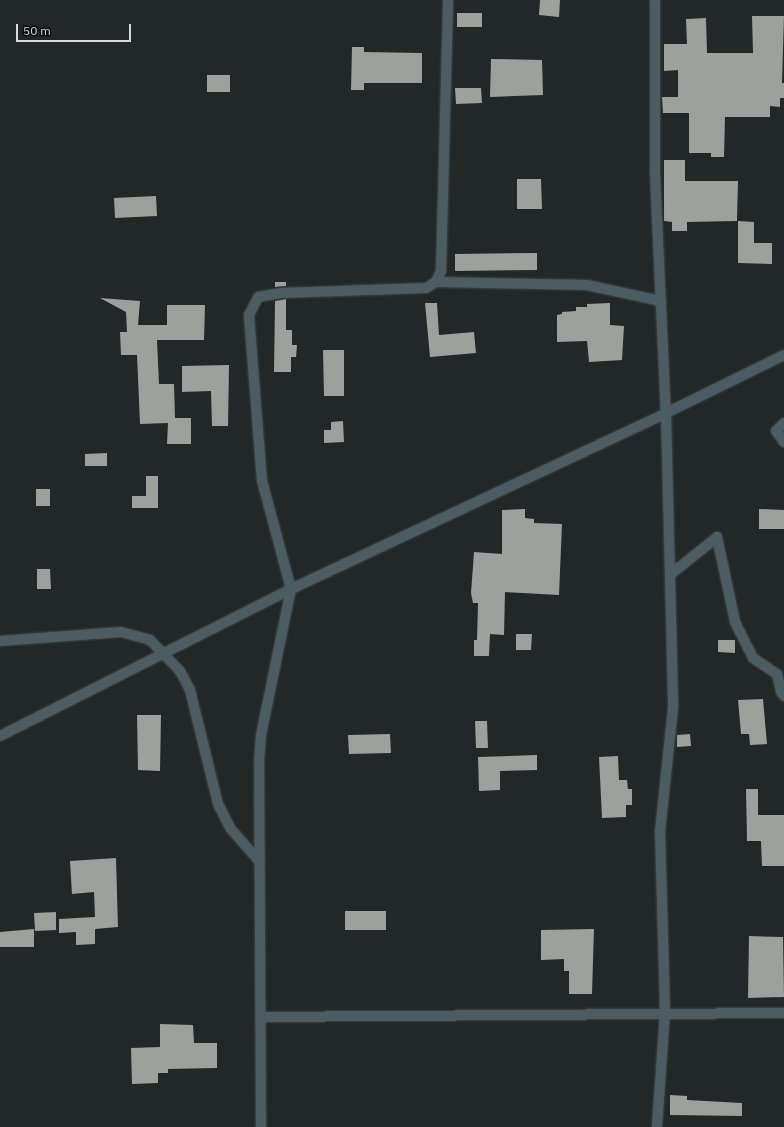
<!DOCTYPE html>
<style>
body{margin:0}
#map{position:relative;width:784px;height:1127px;overflow:hidden;background:#222727;font-family:"IBM Plex Sans",sans-serif}
div>[style]{position:absolute}
.building>*{inset:0;background:#9ca19e}
.roads{filter:drop-shadow(0 0 1px #3f4444) drop-shadow(0 0 1px #3f4444)}
.minor>*{height:10px;margin:-5px;padding:0 5px;transform-origin:5px;border-radius:5px;background:#4c5c62}
span{translate:-50% -50%;white-space:nowrap;text-align:center;line-height:1.15;-webkit-text-stroke:4px #0d0f0f;paint-order:stroke}
.scale{position:absolute;left:16px;top:24px;width:115px;height:18px;box-sizing:border-box;border:2px solid #d8dbdb;border-top:0;padding-left:5px;font-size:12px;line-height:14px;white-space:nowrap;color:#d8dbdb;-webkit-text-stroke:3px #0d0f0f;paint-order:stroke}
</style>
<div id="map">
<div class="building">
<div style="clip-path:polygon(540px 0,560px 0,559px 17px,539px 15px)"></div>
<div style="clip-path:polygon(457px 13px,482px 13px,482px 27px,457px 27px)"></div>
<div style="clip-path:polygon(752px 16px,784px 16px,782px 83px,784px 83px,784px 98px,780px 98px,780px 107px,770px 106px,770px 117px,725px 117px,724px 157px,711px 157px,711px 153px,689px 153px,689px 113px,663px 113px,662px 97px,678px 97px,678px 70px,664px 71px,664px 44px,687px 44px,686px 19px,706px 18px,707px 53px,753px 53px)"></div>
<div style="clip-path:polygon(352px 47px,364px 47px,364px 52px,422px 53px,422px 83px,364px 83px,364px 90px,351px 90px)"></div>
<div style="clip-path:polygon(491px 59px,542px 60px,543px 95px,490px 97px)"></div>
<div style="clip-path:polygon(207px 75px,230px 75px,230px 92px,207px 92px)"></div>
<div style="clip-path:polygon(455px 88px,481px 88px,482px 103px,456px 104px)"></div>
<div style="clip-path:polygon(664px 160px,685px 160px,685px 181px,738px 181px,737px 221px,687px 222px,687px 231px,672px 231px,672px 222px,664px 221px)"></div>
<div style="clip-path:polygon(517px 179px,541px 179px,542px 209px,517px 209px)"></div>
<div style="clip-path:polygon(156px 196px,157px 216px,115px 218px,114px 198px)"></div>
<div style="clip-path:polygon(738px 221px,754px 222px,754px 243px,772px 243px,772px 264px,738px 263px)"></div>
<div style="clip-path:polygon(537px 253px,537px 270px,455px 271px,455px 254px)"></div>
<div style="clip-path:polygon(275px 282px,286px 282px,286px 286px,275px 287px)"></div>
<div style="clip-path:polygon(100px 298px,140px 301px,138px 325px,167px 325px,167px 305px,205px 305px,204px 340px,157px 340px,159px 384px,174px 384px,175px 418px,191px 418px,191px 444px,167px 444px,168px 423px,140px 424px,137px 355px,121px 355px,120px 332px,127px 332px,126px 312px)"></div>
<div style="clip-path:polygon(286px 299px,286px 330px,292px 330px,292px 345px,297px 345px,296px 357px,291px 357px,291px 372px,274px 372px,275px 301px)"></div>
<div style="clip-path:polygon(425px 303px,437px 303px,439px 335px,474px 332px,476px 353px,430px 357px)"></div>
<div style="clip-path:polygon(610px 303px,610px 325px,624px 326px,622px 360px,589px 362px,587px 341px,557px 342px,557px 315px,562px 314px,562px 312px,576px 311px,576px 307px,587px 307px,587px 304px)"></div>
<div style="clip-path:polygon(323px 350px,344px 350px,344px 396px,324px 396px)"></div>
<div style="clip-path:polygon(229px 365px,228px 426px,212px 426px,211px 391px,182px 392px,182px 366px)"></div>
<div style="clip-path:polygon(343px 421px,344px 442px,324px 443px,324px 430px,331px 430px,331px 422px)"></div>
<div style="clip-path:polygon(107px 453px,107px 466px,85px 466px,85px 454px)"></div>
<div style="clip-path:polygon(146px 476px,158px 476px,158px 508px,132px 508px,132px 496px,146px 496px)"></div>
<div style="clip-path:polygon(36px 489px,50px 489px,50px 506px,36px 506px)"></div>
<div style="clip-path:polygon(525px 509px,525px 518px,534px 519px,534px 523px,562px 524px,559px 595px,505px 592px,504px 635px,490px 634px,489px 656px,474px 656px,474px 640px,477px 640px,478px 603px,473px 603px,471px 593px,474px 552px,502px 554px,502px 510px)"></div>
<div style="clip-path:polygon(759px 509px,784px 510px,784px 529px,759px 529px)"></div>
<div style="clip-path:polygon(37px 569px,50px 569px,51px 589px,37px 589px)"></div>
<div style="clip-path:polygon(516px 634px,532px 634px,531px 650px,516px 650px)"></div>
<div style="clip-path:polygon(718px 640px,735px 640px,735px 653px,718px 652px)"></div>
<div style="clip-path:polygon(763px 699px,767px 744px,750px 745px,749px 734px,741px 734px,738px 700px)"></div>
<div style="clip-path:polygon(137px 715px,161px 715px,160px 771px,138px 770px)"></div>
<div style="clip-path:polygon(475px 721px,487px 721px,488px 748px,476px 748px)"></div>
<div style="clip-path:polygon(390px 734px,391px 753px,349px 754px,348px 735px)"></div>
<div style="clip-path:polygon(690px 734px,691px 746px,677px 747px,677px 735px)"></div>
<div style="clip-path:polygon(537px 755px,537px 770px,500px 771px,500px 790px,479px 791px,478px 757px)"></div>
<div style="clip-path:polygon(618px 756px,619px 780px,627px 780px,628px 789px,632px 789px,632px 805px,626px 805px,626px 817px,602px 818px,599px 757px)"></div>
<div style="clip-path:polygon(746px 789px,758px 789px,758px 815px,784px 815px,784px 866px,762px 866px,761px 841px,747px 841px)"></div>
<div style="clip-path:polygon(116px 858px,118px 927px,95px 929px,95px 944px,76px 945px,76px 932px,59px 933px,59px 919px,95px 917px,94px 892px,72px 894px,70px 861px)"></div>
<div style="clip-path:polygon(345px 911px,386px 911px,386px 930px,345px 930px)"></div>
<div style="clip-path:polygon(56px 912px,56px 930px,35px 931px,34px 913px)"></div>
<div style="clip-path:polygon(34px 929px,34px 947px,0 947px,0 932px)"></div>
<div style="clip-path:polygon(594px 929px,592px 994px,569px 994px,569px 971px,564px 971px,564px 959px,541px 960px,541px 930px)"></div>
<div style="clip-path:polygon(749px 936px,783px 937px,784px 997px,748px 998px)"></div>
<div style="clip-path:polygon(160px 1024px,193px 1025px,194px 1043px,217px 1043px,217px 1068px,168px 1069px,168px 1073px,158px 1073px,158px 1083px,132px 1084px,131px 1048px,160px 1047px)"></div>
<div style="clip-path:polygon(670px 1095px,687px 1096px,687px 1100px,742px 1103px,742px 1116px,670px 1115px)"></div>
</div>
<div class="roads">
<div class="minor">
<div style="left:655px;top:0;width:174px;rotate:90deg"></div>
<div style="left:655px;top:174px;width:239px;rotate:87.4deg"></div>
<div style="left:666px;top:413px;width:295px;rotate:88.6deg"></div>
<div style="left:673px;top:708px;width:124px;rotate:96deg"></div>
<div style="left:660px;top:831px;width:181px;rotate:88.4deg"></div>
<div style="left:665px;top:1012px;width:115px;rotate:94deg"></div>
<div style="left:436px;top:282px;width:151px;rotate:1.1deg"></div>
<div style="left:587px;top:285px;width:76px;rotate:12.2deg"></div>
<div style="left:784px;top:423px;width:11px;rotate:135deg"></div>
<div style="left:776px;top:431px;width:14px;rotate:54deg"></div>
<div style="left:671px;top:574px;width:59px;rotate:-38.8deg"></div>
<div style="left:717px;top:537px;width:87px;rotate:78deg"></div>
<div style="left:735px;top:622px;width:40px;rotate:63.4deg"></div>
<div style="left:753px;top:658px;width:29px;rotate:34deg"></div>
<div style="left:777px;top:674px;width:18px;rotate:77deg"></div>
<div style="left:781px;top:692px;width:5px;rotate:53deg"></div>
<div style="left:0;top:641px;width:121px;rotate:-4.3deg"></div>
<div style="left:121px;top:632px;width:30px;rotate:15deg"></div>
<div style="left:150px;top:640px;width:43px;rotate:45.9deg"></div>
<div style="left:180px;top:671px;width:21px;rotate:62deg"></div>
<div style="left:190px;top:690px;width:117px;rotate:76.2deg"></div>
<div style="left:218px;top:804px;width:27px;rotate:63deg"></div>
<div style="left:230px;top:828px;width:45px;rotate:48.6deg"></div>
<div style="left:0;top:736px;width:326px;rotate:-26.8deg"></div>
<div style="left:291px;top:589px;width:414px;rotate:-25.1deg"></div>
<div style="left:666px;top:413px;width:131px;rotate:-26.2deg"></div>
<div style="left:261px;top:1017px;width:523px;rotate:-0.44deg"></div>
<div style="left:261px;top:1127px;width:364px;rotate:-90.3deg"></div>
<div style="left:259px;top:763px;width:28px;rotate:-86deg"></div>
<div style="left:261px;top:735px;width:149px;rotate:-78.4deg"></div>
<div style="left:291px;top:589px;width:112px;rotate:-105deg"></div>
<div style="left:262px;top:481px;width:167px;rotate:-94.5deg"></div>
<div style="left:249px;top:315px;width:20px;rotate:-63deg"></div>
<div style="left:258px;top:297px;width:23px;rotate:-10deg"></div>
<div style="left:281px;top:293px;width:145px;rotate:-2deg"></div>
<div style="left:426px;top:288px;width:12px;rotate:-31deg"></div>
<div style="left:436px;top:282px;width:12px;rotate:-66deg"></div>
<div style="left:441px;top:271px;width:271px;rotate:-88.5deg"></div>
</div>
</div>
<div class="scale">50 m</div>
</div>
